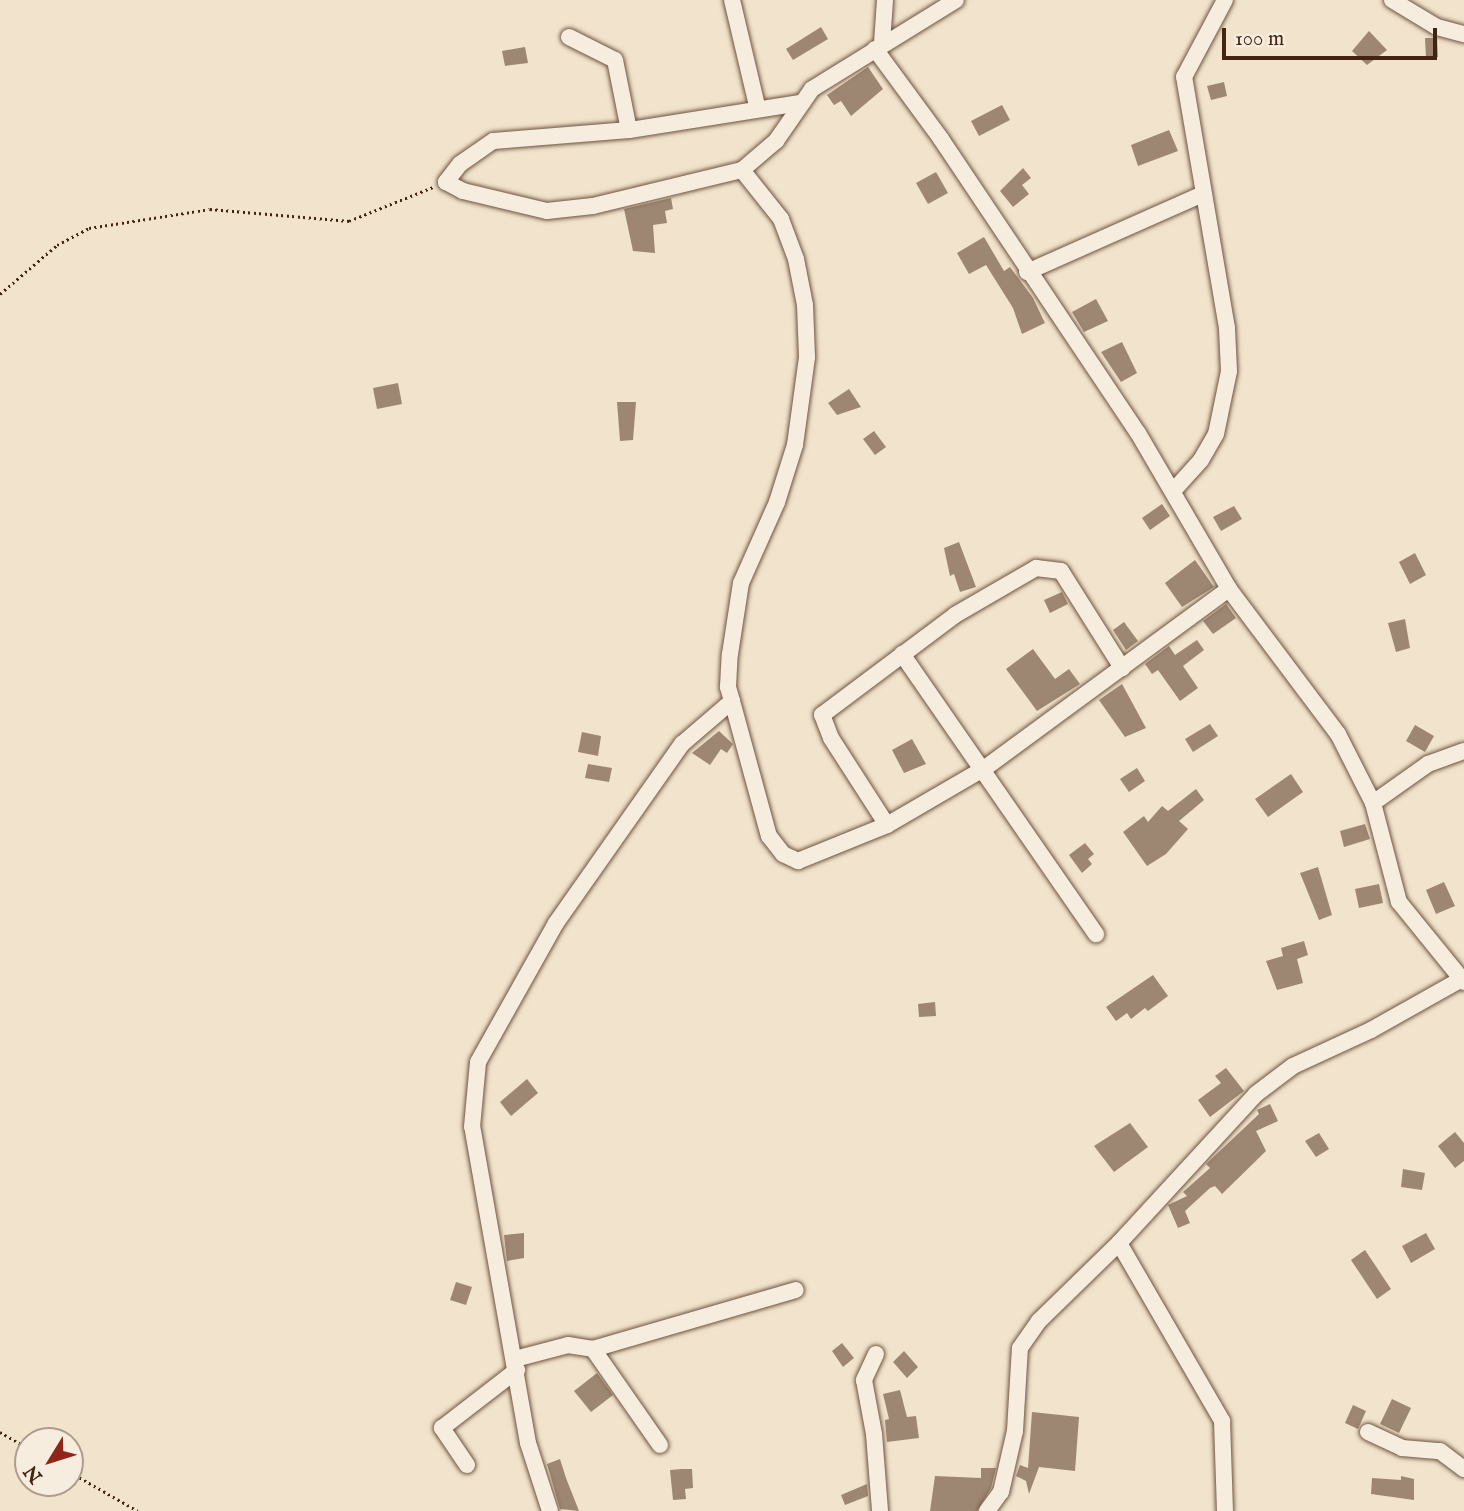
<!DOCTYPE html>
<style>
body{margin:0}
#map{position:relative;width:1464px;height:1511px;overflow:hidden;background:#f1e3cc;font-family:"IM FELL English",serif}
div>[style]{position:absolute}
.building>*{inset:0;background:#9d8773}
.path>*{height:2.5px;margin-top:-1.25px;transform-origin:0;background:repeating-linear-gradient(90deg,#432312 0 2px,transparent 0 5.5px)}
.roads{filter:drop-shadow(0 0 2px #6e5340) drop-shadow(0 0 2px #6e5340)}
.minor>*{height:16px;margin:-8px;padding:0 8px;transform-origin:8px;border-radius:8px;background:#f6edde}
span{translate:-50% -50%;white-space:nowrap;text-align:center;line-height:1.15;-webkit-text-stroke:6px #f6edde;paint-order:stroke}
.north{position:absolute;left:14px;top:1427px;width:70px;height:70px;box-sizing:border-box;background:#f6edde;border:2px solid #ae9c8c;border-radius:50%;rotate:232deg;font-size:19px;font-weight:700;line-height:28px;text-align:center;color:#432312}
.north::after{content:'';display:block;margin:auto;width:24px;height:32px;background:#8f2418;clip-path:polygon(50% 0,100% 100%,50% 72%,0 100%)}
.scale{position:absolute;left:1222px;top:28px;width:215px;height:32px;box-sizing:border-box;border:4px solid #432312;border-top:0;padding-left:9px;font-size:21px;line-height:24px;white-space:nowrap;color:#432312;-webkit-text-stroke:5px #f6edde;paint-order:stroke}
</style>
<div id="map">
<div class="building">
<div style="clip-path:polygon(821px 27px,828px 39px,793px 60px,786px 49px)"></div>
<div style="clip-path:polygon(1369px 31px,1387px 50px,1367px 65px,1352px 51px)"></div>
<div style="clip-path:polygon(1425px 38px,1437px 38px,1438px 57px,1426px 58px)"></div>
<div style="clip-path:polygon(525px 47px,528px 63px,505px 66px,502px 51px)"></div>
<div style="clip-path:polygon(868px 67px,883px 89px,851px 116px,841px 101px,834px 105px,827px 95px)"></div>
<div style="clip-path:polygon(1224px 82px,1227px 96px,1211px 100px,1207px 86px)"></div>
<div style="clip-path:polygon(1002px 105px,1010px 120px,979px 136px,971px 121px)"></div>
<div style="clip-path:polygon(1169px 130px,1178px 151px,1138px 166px,1131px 145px)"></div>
<div style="clip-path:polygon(1023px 168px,1031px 178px,1022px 185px,1029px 194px,1013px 207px,1000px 191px)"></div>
<div style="clip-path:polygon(936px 172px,948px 193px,928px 204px,916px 183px)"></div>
<div style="clip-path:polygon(671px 198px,673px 209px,665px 211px,667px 223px,653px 225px,655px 253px,633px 251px,624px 209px)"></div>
<div style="clip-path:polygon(984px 237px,1004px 271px,1010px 267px,1033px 298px,1045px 323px,1022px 334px,1013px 308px,986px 265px,969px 274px,957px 253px)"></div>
<div style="clip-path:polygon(1096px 299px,1108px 321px,1084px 332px,1072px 312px)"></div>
<div style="clip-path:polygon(1122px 342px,1137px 373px,1121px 382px,1101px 352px)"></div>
<div style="clip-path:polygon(398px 383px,402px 404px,377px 409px,373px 388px)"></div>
<div style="clip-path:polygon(849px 389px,861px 407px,837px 415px,828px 403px)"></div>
<div style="clip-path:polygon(617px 402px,636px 402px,633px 440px,620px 441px)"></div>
<div style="clip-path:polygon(874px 431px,886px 447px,875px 455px,863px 439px)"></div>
<div style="clip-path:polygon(1162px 504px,1170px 516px,1150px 530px,1142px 518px)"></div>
<div style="clip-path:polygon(1234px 506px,1242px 519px,1221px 531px,1213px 517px)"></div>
<div style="clip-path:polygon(959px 542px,976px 587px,960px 592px,954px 574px,950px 576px,944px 548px)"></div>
<div style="clip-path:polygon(1415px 553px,1426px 575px,1410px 584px,1399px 562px)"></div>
<div style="clip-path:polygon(1195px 560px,1214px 587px,1182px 607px,1165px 583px)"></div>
<div style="clip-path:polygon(1062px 592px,1068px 604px,1050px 613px,1044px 600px)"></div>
<div style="clip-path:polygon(1226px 604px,1236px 618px,1213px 634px,1203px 621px)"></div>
<div style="clip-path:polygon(1405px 619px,1410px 648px,1396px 652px,1388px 623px)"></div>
<div style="clip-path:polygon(1124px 622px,1138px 641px,1126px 650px,1113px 630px)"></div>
<div style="clip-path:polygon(1197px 640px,1204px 650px,1183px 666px,1198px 688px,1180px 701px,1158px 670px,1152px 674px,1145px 664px,1169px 646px,1175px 655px)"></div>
<div style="clip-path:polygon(1033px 649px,1055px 679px,1069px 669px,1080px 684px,1037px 711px,1006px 669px)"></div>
<div style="clip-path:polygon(1122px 684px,1146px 728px,1125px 737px,1099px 700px)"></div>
<div style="clip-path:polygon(1210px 724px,1218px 736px,1193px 752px,1185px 739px)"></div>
<div style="clip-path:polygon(1415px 725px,1434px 736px,1425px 752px,1406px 741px)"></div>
<div style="clip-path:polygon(719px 731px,733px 744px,727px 753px,721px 749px,710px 765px,692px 753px)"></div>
<div style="clip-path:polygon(582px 732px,601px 736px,598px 756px,578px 752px)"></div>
<div style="clip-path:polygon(912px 739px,926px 764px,904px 773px,892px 750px)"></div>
<div style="clip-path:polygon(588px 764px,612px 768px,609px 782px,585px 778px)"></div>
<div style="clip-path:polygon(1137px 768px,1145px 781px,1129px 792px,1120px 779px)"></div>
<div style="clip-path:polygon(1291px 774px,1303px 792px,1268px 817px,1255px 799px)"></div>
<div style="clip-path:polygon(1196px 789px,1204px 800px,1179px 821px,1188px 829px,1166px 854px,1147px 866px,1123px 832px,1144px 816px,1148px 822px,1162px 806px,1168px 811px)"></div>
<div style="clip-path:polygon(1365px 824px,1370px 839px,1344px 847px,1340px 831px)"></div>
<div style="clip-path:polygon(1085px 843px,1094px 854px,1088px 859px,1092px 864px,1082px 873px,1069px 855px)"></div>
<div style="clip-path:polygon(1318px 867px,1332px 915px,1319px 920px,1300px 873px)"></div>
<div style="clip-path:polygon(1444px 882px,1455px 906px,1436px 914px,1426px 890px)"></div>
<div style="clip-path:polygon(1379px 884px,1383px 903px,1359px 908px,1355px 889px)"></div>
<div style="clip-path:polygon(1304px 941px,1308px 955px,1297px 959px,1303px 983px,1277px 990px,1266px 961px,1283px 956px,1281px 948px)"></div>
<div style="clip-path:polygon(1153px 975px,1168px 996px,1148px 1011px,1145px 1008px,1131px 1019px,1127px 1013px,1116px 1021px,1106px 1007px)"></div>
<div style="clip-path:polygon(935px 1002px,936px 1016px,919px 1017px,918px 1004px)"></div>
<div style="clip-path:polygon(1226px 1068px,1244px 1091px,1210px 1117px,1198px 1100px,1221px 1083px,1215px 1076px)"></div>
<div style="clip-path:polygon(527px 1079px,538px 1093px,511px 1116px,500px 1102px)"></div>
<div style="clip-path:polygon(1270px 1104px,1278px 1121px,1256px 1131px,1266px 1151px,1222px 1194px,1215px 1186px,1210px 1188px,1185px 1211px,1190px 1223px,1178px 1228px,1168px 1205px,1187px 1196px,1183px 1192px,1210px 1168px,1206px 1164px,1259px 1114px,1257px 1110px)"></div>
<div style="clip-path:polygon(1130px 1123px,1148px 1147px,1114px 1172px,1094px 1146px)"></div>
<div style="clip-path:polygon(1455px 1132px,1464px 1143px,1464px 1161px,1455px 1168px,1438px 1146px)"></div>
<div style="clip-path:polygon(1319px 1133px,1329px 1149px,1316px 1157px,1305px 1141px)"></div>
<div style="clip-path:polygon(1403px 1169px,1425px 1173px,1422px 1190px,1401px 1187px)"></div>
<div style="clip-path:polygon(524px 1233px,524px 1258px,507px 1261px,504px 1235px)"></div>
<div style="clip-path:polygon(1426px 1233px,1435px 1249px,1411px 1263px,1402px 1246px)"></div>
<div style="clip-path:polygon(1365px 1250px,1391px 1289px,1377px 1299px,1351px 1260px)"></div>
<div style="clip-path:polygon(456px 1282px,472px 1287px,466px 1305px,450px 1300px)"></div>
<div style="clip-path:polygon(842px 1343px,854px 1358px,843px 1367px,832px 1351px)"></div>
<div style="clip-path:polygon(904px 1351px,918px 1367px,907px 1378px,893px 1362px)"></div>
<div style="clip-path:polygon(597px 1373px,613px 1395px,591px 1412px,574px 1391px)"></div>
<div style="clip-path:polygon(900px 1390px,907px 1417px,916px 1416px,919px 1438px,887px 1442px,885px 1420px,889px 1419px,883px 1394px)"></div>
<div style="clip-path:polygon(1392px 1399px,1411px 1408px,1399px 1433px,1380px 1424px)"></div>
<div style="clip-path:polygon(1353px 1405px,1366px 1411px,1358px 1429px,1345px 1423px)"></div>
<div style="clip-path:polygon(1032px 1412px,1079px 1417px,1075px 1471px,1039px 1467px,1029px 1494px,1026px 1481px,1016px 1476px,1020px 1465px,1028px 1468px)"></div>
<div style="clip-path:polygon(560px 1459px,566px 1478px,579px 1511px,560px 1509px,547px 1464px)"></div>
<div style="clip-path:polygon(981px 1468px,996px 1468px,991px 1488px,977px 1511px,930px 1511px,935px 1476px,981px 1478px)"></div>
<div style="clip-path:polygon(682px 1469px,692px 1469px,693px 1488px,685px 1489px,686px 1499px,673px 1500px,670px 1470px)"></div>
<div style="clip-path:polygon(1401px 1476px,1414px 1479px,1414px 1500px,1371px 1494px,1372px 1478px,1401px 1480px)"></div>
<div style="clip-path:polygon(867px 1484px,868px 1496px,845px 1505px,841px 1495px)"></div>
</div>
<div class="path">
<div style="left:0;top:294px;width:75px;rotate:-40.7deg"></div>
<div style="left:57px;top:245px;width:36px;rotate:-28deg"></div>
<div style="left:89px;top:228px;width:122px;rotate:-8.9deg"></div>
<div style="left:210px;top:209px;width:140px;rotate:4.9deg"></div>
<div style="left:349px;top:221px;width:91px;rotate:-22deg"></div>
<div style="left:0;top:1432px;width:32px;rotate:30deg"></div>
<div style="left:70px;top:1472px;width:78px;rotate:29.8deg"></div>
</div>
<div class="roads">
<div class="minor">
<div style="left:732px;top:0;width:109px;rotate:76.7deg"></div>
<div style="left:1392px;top:0;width:52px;rotate:31deg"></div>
<div style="left:1437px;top:27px;width:28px;rotate:15deg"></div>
<div style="left:569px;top:37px;width:51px;rotate:26.6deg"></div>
<div style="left:615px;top:60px;width:71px;rotate:78.7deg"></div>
<div style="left:882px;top:43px;width:43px;rotate:-86deg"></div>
<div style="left:875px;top:49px;width:112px;rotate:53.7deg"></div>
<div style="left:941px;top:139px;width:354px;rotate:56.2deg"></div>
<div style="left:1138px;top:433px;width:181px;rotate:59.7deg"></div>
<div style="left:1229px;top:589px;width:181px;rotate:53.1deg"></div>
<div style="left:1338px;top:734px;width:77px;rotate:63.1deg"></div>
<div style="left:1373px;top:803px;width:102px;rotate:75.3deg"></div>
<div style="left:1399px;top:902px;width:103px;rotate:50.9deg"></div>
<div style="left:800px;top:103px;width:173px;rotate:171deg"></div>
<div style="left:629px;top:130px;width:136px;rotate:175.4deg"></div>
<div style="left:493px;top:141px;width:40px;rotate:145.1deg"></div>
<div style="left:460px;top:164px;width:23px;rotate:128deg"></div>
<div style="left:446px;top:182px;width:19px;rotate:28deg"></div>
<div style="left:463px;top:191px;width:86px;rotate:13.4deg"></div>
<div style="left:547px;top:211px;width:46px;rotate:-6.2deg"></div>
<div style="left:593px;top:206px;width:153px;rotate:-13.6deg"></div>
<div style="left:742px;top:170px;width:45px;rotate:-40.5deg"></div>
<div style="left:776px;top:141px;width:63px;rotate:-55.3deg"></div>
<div style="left:812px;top:89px;width:169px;rotate:-31.7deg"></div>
<div style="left:1027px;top:272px;width:193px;rotate:-23.9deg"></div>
<div style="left:1174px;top:490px;width:40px;rotate:-48deg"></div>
<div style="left:1201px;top:460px;width:30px;rotate:-60deg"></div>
<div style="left:1216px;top:434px;width:64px;rotate:-78.3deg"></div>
<div style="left:1229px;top:371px;width:43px;rotate:-92.7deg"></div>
<div style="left:1227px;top:328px;width:255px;rotate:-99.7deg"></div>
<div style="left:1184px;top:77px;width:87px;rotate:-62deg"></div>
<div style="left:902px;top:654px;width:341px;rotate:55.3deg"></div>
<div style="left:732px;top:701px;width:140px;rotate:74.7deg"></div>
<div style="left:769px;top:836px;width:23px;rotate:52deg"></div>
<div style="left:783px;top:854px;width:17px;rotate:25deg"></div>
<div style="left:798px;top:861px;width:96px;rotate:-22deg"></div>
<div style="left:887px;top:825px;width:113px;rotate:-30.2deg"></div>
<div style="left:985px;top:768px;width:303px;rotate:-36.3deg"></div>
<div style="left:1373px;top:803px;width:67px;rotate:-35.3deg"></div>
<div style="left:1428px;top:764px;width:38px;rotate:-20deg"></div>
<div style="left:887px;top:825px;width:103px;rotate:-122.8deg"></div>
<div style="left:831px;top:738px;width:25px;rotate:-111deg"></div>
<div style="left:822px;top:715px;width:166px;rotate:-36.9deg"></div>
<div style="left:955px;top:615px;width:94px;rotate:-30.1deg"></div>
<div style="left:1036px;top:568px;width:25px;rotate:7deg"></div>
<div style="left:1061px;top:571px;width:115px;rotate:57.8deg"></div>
<div style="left:1119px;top:1243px;width:206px;rotate:59.9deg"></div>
<div style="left:1222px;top:1421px;width:90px;rotate:88.1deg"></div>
<div style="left:593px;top:1349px;width:211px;rotate:-16.2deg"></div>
<div style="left:876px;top:1354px;width:29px;rotate:115deg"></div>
<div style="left:864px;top:1380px;width:55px;rotate:79.5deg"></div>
<div style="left:874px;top:1434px;width:77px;rotate:85.5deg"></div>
<div style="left:515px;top:1359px;width:55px;rotate:-14.8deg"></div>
<div style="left:568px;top:1345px;width:25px;rotate:9deg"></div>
<div style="left:593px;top:1349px;width:117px;rotate:55.1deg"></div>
<div style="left:1368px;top:1432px;width:38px;rotate:25deg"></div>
<div style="left:1402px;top:1448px;width:38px;rotate:5deg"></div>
<div style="left:1440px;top:1451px;width:30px;rotate:37deg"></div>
<div style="left:467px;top:1465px;width:45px;rotate:-124deg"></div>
<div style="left:442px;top:1428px;width:95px;rotate:-37.7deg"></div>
<div style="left:550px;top:1511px;width:71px;rotate:-107.9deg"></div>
<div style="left:528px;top:1443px;width:321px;rotate:-100deg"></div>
<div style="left:472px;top:1127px;width:65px;rotate:-84.7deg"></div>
<div style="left:478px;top:1062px;width:159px;rotate:-60.7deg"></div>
<div style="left:556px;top:923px;width:219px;rotate:-54.9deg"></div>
<div style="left:682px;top:744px;width:66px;rotate:-40.7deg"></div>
<div style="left:732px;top:701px;width:15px;rotate:-106deg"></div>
<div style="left:728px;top:687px;width:33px;rotate:-87deg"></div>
<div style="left:730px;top:654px;width:72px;rotate:-81.2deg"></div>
<div style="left:741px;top:583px;width:89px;rotate:-66deg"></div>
<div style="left:777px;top:502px;width:60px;rotate:-72.5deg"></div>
<div style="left:795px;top:445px;width:89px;rotate:-82.2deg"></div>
<div style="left:807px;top:357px;width:52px;rotate:-92.2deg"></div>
<div style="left:805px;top:305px;width:47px;rotate:-101.1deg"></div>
<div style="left:796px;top:259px;width:43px;rotate:-110.6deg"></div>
<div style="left:781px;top:219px;width:63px;rotate:-128.5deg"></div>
<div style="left:987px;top:1511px;width:24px;rotate:-54deg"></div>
<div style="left:1001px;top:1492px;width:63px;rotate:-77.1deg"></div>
<div style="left:1015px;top:1431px;width:83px;rotate:-86.6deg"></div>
<div style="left:1020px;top:1348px;width:33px;rotate:-55deg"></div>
<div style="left:1039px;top:1321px;width:112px;rotate:-44.3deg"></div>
<div style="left:1119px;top:1243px;width:202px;rotate:-47.4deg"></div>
<div style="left:1256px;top:1094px;width:46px;rotate:-37.1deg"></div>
<div style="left:1293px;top:1066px;width:86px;rotate:-24.8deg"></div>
<div style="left:1371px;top:1030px;width:102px;rotate:-29.3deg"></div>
</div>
</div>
<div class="north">N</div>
<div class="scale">100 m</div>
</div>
